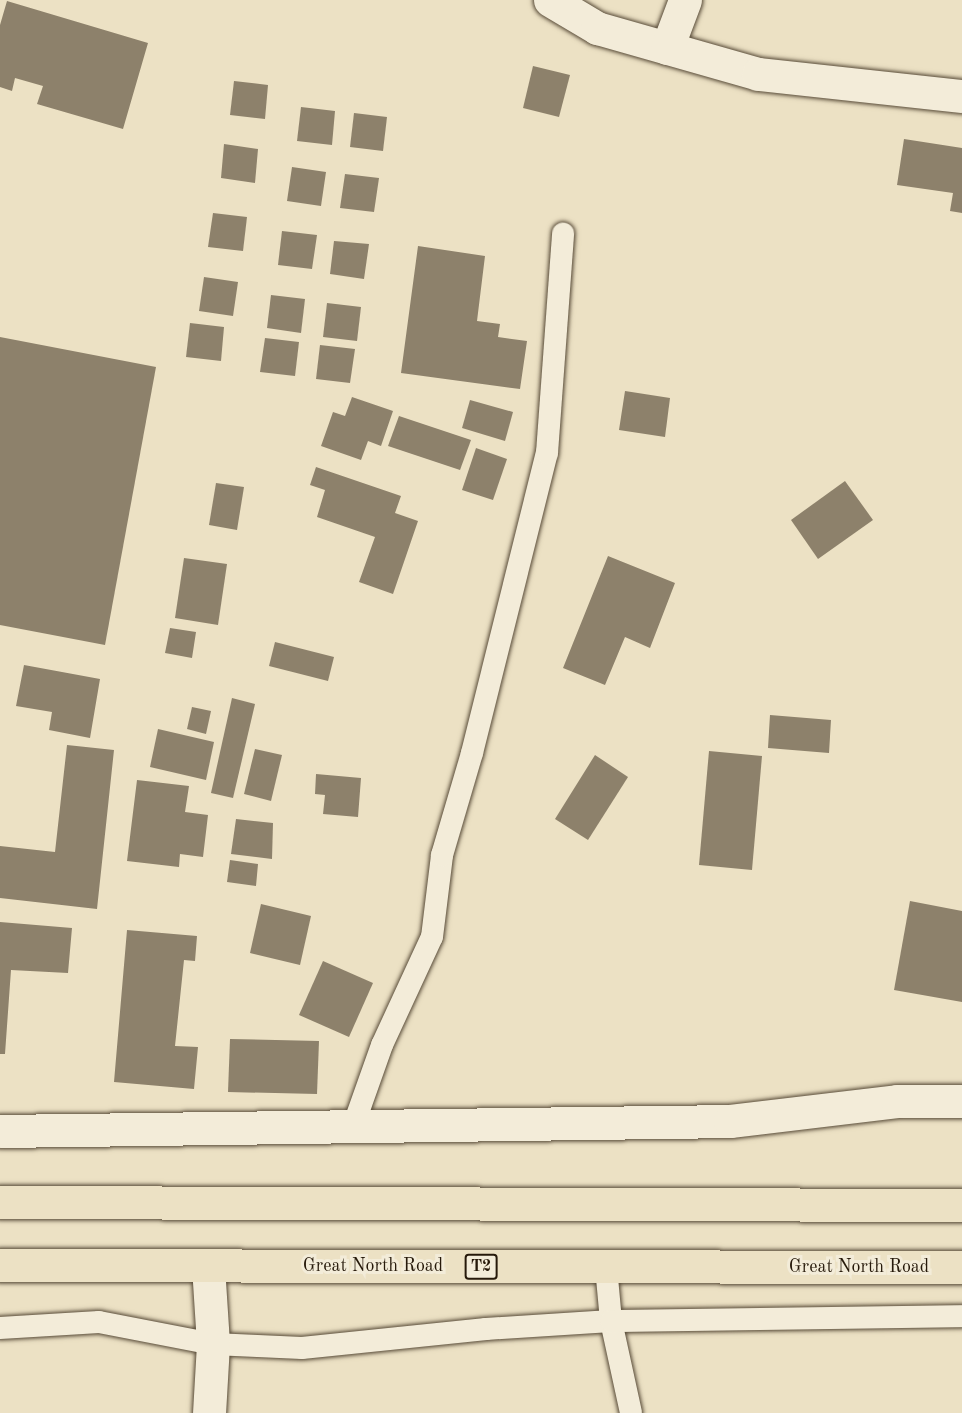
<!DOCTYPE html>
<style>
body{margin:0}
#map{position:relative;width:962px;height:1413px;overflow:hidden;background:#ece1c4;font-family:"Old Standard TT",serif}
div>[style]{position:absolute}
.building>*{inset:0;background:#8d816b}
.roads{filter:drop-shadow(0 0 2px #584b38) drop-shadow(0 0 2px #584b38)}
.lane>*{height:22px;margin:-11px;padding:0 11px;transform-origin:11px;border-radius:11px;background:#f3ecd9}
.street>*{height:33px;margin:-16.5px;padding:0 16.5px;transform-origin:16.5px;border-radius:16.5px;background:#f3ecd9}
.primary>*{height:33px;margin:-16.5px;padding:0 16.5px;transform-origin:16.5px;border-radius:16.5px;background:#ece1c4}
span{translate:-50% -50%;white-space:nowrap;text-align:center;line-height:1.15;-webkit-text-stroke:6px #f3ecd9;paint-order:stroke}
.shield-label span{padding:2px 4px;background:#f3ecd9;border:2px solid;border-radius:4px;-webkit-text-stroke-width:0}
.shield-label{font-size:16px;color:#26190a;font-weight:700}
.street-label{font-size:18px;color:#26190a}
</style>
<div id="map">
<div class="building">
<div style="clip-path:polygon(7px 1px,148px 43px,123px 129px,37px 104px,43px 86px,15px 78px,12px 91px,0 87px,0 25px)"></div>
<div style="clip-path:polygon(533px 66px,570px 75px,559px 117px,523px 108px)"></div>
<div style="clip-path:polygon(234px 81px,268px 85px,265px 119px,230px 115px)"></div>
<div style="clip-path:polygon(301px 107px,335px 111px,332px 145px,297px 141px)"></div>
<div style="clip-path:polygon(354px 113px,387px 117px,383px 151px,350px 147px)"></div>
<div style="clip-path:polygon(904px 139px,962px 148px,962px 213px,950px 211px,953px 193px,897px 185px)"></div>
<div style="clip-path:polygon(224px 144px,258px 149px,255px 183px,221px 178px)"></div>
<div style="clip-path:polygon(292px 167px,326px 172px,321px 206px,287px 201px)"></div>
<div style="clip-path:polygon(345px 174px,379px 178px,374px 212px,340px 208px)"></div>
<div style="clip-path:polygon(213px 213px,247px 217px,243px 251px,208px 247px)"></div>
<div style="clip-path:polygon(282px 231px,317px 235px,312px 269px,278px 265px)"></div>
<div style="clip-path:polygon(334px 241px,369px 244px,364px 279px,330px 274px)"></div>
<div style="clip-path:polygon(418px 246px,485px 256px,477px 321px,500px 324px,498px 337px,527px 341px,520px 389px,401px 373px)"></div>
<div style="clip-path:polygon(204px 277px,238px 282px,233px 316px,199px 311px)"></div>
<div style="clip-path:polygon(271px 295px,305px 299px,301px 333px,267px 328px)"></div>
<div style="clip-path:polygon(327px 303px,361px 307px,357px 341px,323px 337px)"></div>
<div style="clip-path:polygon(190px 323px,224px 327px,221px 361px,186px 357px)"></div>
<div style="clip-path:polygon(0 337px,156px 367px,105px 645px,0 625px)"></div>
<div style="clip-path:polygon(265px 338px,299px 342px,295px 376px,260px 372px)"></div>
<div style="clip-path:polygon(320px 345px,355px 349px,350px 383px,316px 379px)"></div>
<div style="clip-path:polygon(625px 391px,670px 398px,665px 437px,619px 430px)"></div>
<div style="clip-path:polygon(352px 397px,393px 411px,381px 446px,368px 441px,361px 460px,321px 446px,333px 412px,345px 416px)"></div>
<div style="clip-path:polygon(470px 400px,513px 412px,505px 441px,462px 428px)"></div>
<div style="clip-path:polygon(399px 416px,471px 440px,460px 470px,388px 446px)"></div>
<div style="clip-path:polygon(476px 448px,507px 459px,493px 500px,462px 490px)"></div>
<div style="clip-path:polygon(316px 467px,401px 496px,395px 513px,418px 521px,393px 594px,359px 582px,375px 537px,317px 517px,325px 490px,310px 485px)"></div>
<div style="clip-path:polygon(845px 481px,873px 520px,818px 559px,791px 520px)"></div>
<div style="clip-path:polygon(216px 483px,244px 487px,237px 530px,209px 525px)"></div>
<div style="clip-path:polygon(608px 556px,675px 583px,650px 648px,625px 637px,605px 685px,563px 668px)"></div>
<div style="clip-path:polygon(184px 558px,227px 564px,218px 625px,175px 618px)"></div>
<div style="clip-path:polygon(170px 628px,196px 632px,192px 658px,165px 653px)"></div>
<div style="clip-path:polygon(275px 642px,334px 657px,328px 681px,269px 666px)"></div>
<div style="clip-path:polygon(24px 665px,100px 679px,90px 738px,49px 730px,52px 712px,16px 706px)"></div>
<div style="clip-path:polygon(232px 698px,255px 704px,233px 798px,211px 793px)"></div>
<div style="clip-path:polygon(192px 707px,211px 711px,206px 734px,187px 729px)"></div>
<div style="clip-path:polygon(770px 715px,831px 720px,829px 753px,768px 748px)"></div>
<div style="clip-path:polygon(158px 729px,214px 742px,206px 780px,150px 767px)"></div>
<div style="clip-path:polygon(67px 745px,114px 750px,97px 909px,0 898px,0 846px,55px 852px)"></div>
<div style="clip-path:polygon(255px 749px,282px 755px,271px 801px,244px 794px)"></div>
<div style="clip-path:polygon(709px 751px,762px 756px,752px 870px,699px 865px)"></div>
<div style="clip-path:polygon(595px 755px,628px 777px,588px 840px,555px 819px)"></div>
<div style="clip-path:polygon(316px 774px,361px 778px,358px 817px,323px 814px,325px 795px,315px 794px)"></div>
<div style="clip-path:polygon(137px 780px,189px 786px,185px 812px,208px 815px,203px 857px,180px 854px,179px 867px,127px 861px)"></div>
<div style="clip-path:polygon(236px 819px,273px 823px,272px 859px,231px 854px)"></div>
<div style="clip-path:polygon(230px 860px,258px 864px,256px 886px,227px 882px)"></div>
<div style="clip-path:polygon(910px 901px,962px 911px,962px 1002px,894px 990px)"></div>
<div style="clip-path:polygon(261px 904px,311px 916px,300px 965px,250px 953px)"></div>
<div style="clip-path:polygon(0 922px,72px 928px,68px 973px,11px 970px,5px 1054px,0 1054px)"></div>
<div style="clip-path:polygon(127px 930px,197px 936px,195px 961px,184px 960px,175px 1046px,198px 1047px,194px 1089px,114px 1082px)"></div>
<div style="clip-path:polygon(323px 961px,373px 983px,349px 1037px,299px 1015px)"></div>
<div style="clip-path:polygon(230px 1039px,319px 1041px,317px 1094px,228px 1092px)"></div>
</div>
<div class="roads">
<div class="lane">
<div style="left:354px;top:1124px;width:84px;rotate:-70.5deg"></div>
<div style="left:382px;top:1045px;width:119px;rotate:-65.2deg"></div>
<div style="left:432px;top:937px;width:83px;rotate:-83deg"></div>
<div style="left:442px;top:855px;width:106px;rotate:-73.6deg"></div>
<div style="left:472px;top:753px;width:309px;rotate:-76deg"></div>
<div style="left:547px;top:453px;width:220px;rotate:-85.8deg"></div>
<div style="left:606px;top:1267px;width:54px;rotate:84.7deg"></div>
<div style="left:611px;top:1321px;width:94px;rotate:77.7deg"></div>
<div style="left:0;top:1328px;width:99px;rotate:-3.5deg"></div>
<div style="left:99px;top:1322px;width:116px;rotate:10.9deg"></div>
<div style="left:213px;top:1344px;width:89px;rotate:2.6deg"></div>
<div style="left:302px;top:1348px;width:185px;rotate:-5.9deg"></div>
<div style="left:486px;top:1329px;width:125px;rotate:-3.7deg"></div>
<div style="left:611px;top:1321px;width:351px;rotate:-0.8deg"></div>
</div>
<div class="street">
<div style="left:550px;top:0;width:55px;rotate:30.8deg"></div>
<div style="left:597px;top:28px;width:167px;rotate:15.9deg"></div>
<div style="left:758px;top:74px;width:205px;rotate:6.2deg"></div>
<div style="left:667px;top:48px;width:51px;rotate:-69.4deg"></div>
<div style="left:0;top:1131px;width:730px;rotate:-0.78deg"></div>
<div style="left:730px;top:1121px;width:168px;rotate:-6.8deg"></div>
<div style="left:897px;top:1101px;width:65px"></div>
<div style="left:208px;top:1266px;width:78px;rotate:86.3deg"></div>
<div style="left:213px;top:1344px;width:69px;rotate:93.3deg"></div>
</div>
<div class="primary">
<div style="left:0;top:1202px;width:962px;rotate:0.18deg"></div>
<div style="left:0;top:1265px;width:962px;rotate:0.12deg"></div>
</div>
</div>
<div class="shield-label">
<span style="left:481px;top:1267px">T2</span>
</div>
<div class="street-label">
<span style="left:373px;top:1266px">Great North Road</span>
<span style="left:859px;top:1267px">Great North Road</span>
</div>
</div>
